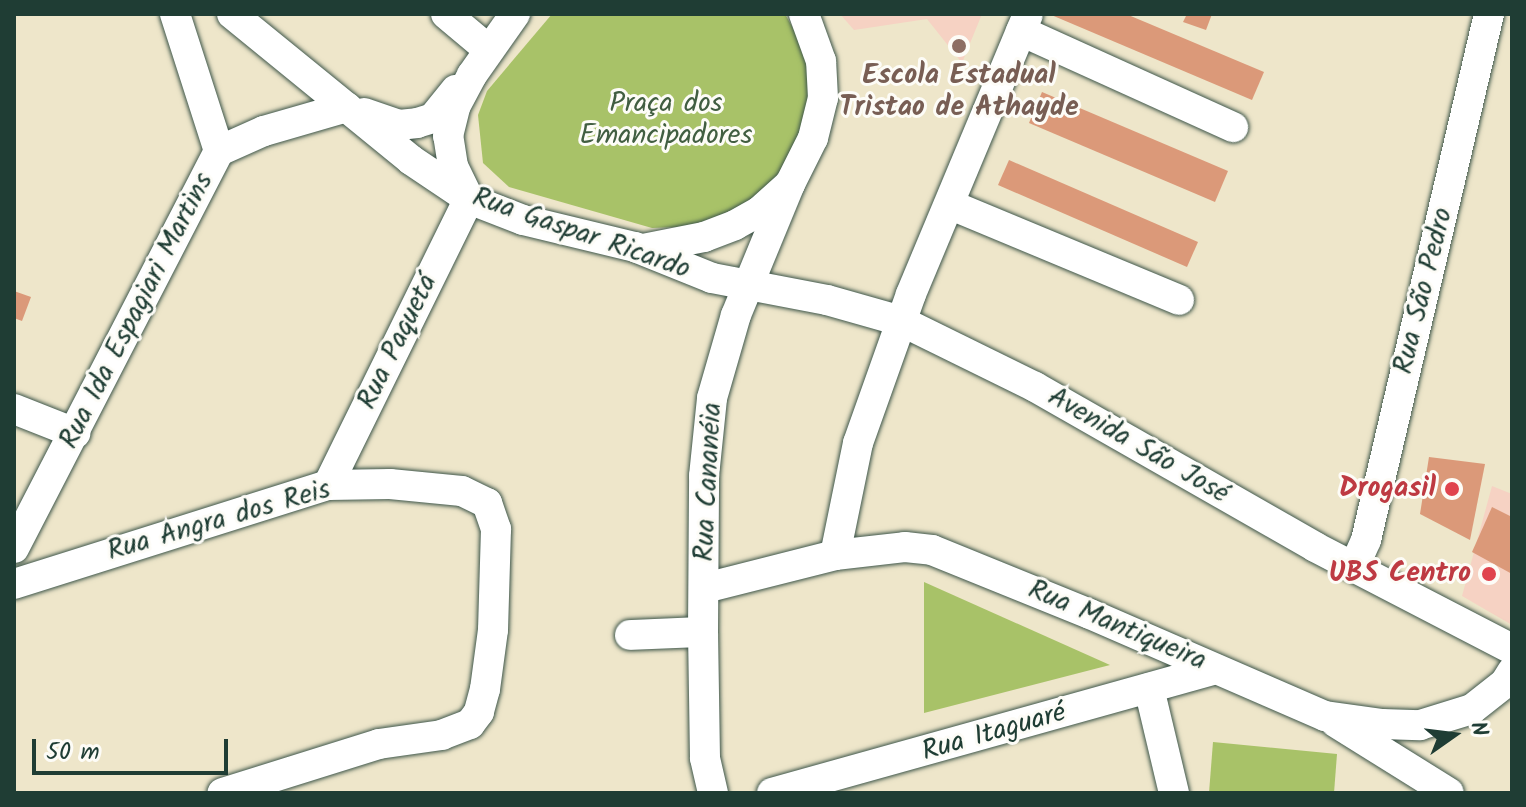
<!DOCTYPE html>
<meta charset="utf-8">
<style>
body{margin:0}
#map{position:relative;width:1526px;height:807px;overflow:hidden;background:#eee6ca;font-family:Kalam,sans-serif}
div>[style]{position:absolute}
.built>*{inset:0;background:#f6d2c3}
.green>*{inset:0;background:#a8c268}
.building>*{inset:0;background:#db9979}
.roads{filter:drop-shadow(0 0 2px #3e564a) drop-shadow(0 0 2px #3e564a)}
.street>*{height:30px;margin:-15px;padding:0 15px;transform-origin:15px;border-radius:15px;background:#fff}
.dots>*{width:22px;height:22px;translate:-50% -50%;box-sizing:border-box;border:4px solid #fdfcf7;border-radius:50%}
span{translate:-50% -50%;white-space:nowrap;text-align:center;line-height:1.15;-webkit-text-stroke:6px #fdfcf7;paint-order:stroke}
.education-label{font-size:28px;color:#785e54;font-weight:700}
.park-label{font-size:28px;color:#415e41}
.street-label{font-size:28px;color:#1f3d34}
.health-label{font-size:28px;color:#be3a42;font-weight:700}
.right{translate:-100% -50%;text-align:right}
.frame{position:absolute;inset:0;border:16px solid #1f3d34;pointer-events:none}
.north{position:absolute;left:1414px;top:695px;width:80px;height:80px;-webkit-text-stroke:6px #fdfcf7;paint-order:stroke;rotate:76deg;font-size:22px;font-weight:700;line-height:32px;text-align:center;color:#1f3d34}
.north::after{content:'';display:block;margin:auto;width:28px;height:36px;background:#1f3d34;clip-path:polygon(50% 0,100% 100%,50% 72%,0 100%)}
.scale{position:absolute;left:32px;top:739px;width:196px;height:36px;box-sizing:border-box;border:4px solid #1f3d34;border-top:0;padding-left:10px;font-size:24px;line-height:28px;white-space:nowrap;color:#1f3d34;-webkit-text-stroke:6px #fdfcf7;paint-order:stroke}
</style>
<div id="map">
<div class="built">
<div style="clip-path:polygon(840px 14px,982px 14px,962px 63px,927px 19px,854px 30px)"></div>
<div style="clip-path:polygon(1492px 486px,1512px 494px,1512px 625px,1462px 596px)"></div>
</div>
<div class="green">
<div style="clip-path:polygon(552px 14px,785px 14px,799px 39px,809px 69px,807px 109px,796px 149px,771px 187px,745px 208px,702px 226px,652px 228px,509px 187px,483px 163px,478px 115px,487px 91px)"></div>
<div style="clip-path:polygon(924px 582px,1110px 665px,924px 713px)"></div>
<div style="clip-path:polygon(1213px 742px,1337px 754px,1334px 793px,1209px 793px)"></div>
</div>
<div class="building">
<div style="clip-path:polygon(1049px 14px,1126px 14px,1264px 72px,1252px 100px)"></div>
<div style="clip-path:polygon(1187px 14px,1212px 14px,1206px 30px,1183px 22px)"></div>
<div style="clip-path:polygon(1042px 92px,1228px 171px,1215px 202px,1029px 123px)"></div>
<div style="clip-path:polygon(1009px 160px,1198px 242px,1187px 267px,998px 185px)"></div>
<div style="clip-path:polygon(14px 291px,31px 297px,22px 321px,14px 318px)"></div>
<div style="clip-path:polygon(1429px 457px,1485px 464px,1470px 540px,1420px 514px)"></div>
<div style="clip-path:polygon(1492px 507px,1512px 517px,1512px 574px,1472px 552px)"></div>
</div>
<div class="roads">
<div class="street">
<div style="left:175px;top:14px;width:144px;rotate:72.2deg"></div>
<div style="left:232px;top:14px;width:231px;rotate:39.2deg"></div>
<div style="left:411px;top:160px;width:70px;rotate:33.9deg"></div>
<div style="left:469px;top:199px;width:58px;rotate:21.3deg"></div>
<div style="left:523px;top:220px;width:115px;rotate:13.6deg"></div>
<div style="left:635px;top:247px;width:83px;rotate:21.9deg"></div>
<div style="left:712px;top:278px;width:117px;rotate:10.8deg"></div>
<div style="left:827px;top:300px;width:77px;rotate:15.8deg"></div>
<div style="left:901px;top:321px;width:149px;rotate:26.2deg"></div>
<div style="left:1035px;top:387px;width:322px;rotate:29.7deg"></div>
<div style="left:1315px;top:547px;width:222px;rotate:27.4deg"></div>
<div style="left:446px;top:14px;width:56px;rotate:39.9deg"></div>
<div style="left:1021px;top:31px;width:233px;rotate:24.4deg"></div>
<div style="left:364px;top:113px;width:37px;rotate:19deg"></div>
<div style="left:399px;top:125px;width:18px;rotate:-6deg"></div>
<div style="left:417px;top:123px;width:17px;rotate:-17deg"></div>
<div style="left:433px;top:118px;width:36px;rotate:-51deg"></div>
<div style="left:951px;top:205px;width:247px;rotate:22.6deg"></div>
<div style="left:643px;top:249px;width:62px;rotate:-11.1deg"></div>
<div style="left:704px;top:237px;width:33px;rotate:-21deg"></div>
<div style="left:735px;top:225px;width:29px;rotate:-29deg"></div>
<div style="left:760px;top:211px;width:40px;rotate:-42deg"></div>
<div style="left:790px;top:184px;width:51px;rotate:-63.4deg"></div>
<div style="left:813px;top:138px;width:41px;rotate:-76deg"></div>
<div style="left:823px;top:98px;width:37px;rotate:-93deg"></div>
<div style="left:821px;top:61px;width:50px;rotate:-109.9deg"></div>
<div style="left:14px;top:409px;width:66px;rotate:21.5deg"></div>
<div style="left:328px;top:485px;width:319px;rotate:-63.8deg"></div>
<div style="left:469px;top:199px;width:37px;rotate:-116deg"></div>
<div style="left:453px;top:166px;width:30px;rotate:-99deg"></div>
<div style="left:448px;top:136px;width:30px;rotate:-76deg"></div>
<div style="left:455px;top:107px;width:36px;rotate:-62deg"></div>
<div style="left:472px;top:75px;width:75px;rotate:-54.8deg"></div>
<div style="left:14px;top:548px;width:447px;rotate:-62.7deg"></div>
<div style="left:219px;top:151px;width:49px;rotate:-24deg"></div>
<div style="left:264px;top:131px;width:86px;rotate:-16.1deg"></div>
<div style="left:835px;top:555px;width:114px;rotate:-78.4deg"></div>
<div style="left:858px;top:443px;width:158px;rotate:-70.4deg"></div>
<div style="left:911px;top:294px;width:303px;rotate:-67.3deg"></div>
<div style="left:1354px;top:567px;width:30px;rotate:-66deg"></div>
<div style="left:1366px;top:540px;width:540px;rotate:-76.84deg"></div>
<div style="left:14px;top:584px;width:329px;rotate:-17.5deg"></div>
<div style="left:328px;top:485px;width:62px;rotate:-0.9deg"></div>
<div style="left:390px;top:484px;width:72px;rotate:5.6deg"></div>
<div style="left:462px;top:491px;width:28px;rotate:26deg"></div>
<div style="left:487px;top:503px;width:28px;rotate:71deg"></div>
<div style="left:496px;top:529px;width:101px;rotate:91.7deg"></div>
<div style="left:493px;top:630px;width:60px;rotate:97.7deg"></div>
<div style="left:485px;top:689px;width:24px;rotate:105deg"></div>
<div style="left:479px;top:712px;width:15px;rotate:127deg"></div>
<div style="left:470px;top:724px;width:30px;rotate:159deg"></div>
<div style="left:442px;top:735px;width:64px;rotate:171.9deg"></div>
<div style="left:379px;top:744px;width:164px;rotate:162.6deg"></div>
<div style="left:705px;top:588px;width:134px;rotate:-14.2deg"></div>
<div style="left:835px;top:555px;width:70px;rotate:-6.5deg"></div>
<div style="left:905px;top:547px;width:27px;rotate:6deg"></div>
<div style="left:932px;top:550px;width:170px;rotate:22.1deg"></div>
<div style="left:1090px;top:614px;width:256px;rotate:23.5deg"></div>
<div style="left:1325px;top:716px;width:58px;rotate:8deg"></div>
<div style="left:1382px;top:724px;width:38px;rotate:2deg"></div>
<div style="left:1420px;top:725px;width:54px;rotate:-17.1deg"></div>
<div style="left:1472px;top:709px;width:42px;rotate:-38.2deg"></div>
<div style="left:1505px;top:683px;width:13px;rotate:-58deg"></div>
<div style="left:630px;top:635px;width:73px;rotate:-2.4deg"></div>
<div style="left:1149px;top:688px;width:108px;rotate:76.6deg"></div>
<div style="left:1335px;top:722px;width:134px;rotate:31.9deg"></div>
<div style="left:713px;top:793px;width:36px;rotate:-103deg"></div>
<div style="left:705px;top:758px;width:126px;rotate:-90.9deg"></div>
<div style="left:703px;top:632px;width:156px;rotate:-89.6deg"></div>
<div style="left:704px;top:476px;width:78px;rotate:-84.1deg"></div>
<div style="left:712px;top:398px;width:86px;rotate:-73.9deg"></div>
<div style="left:736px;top:315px;width:142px;rotate:-67.6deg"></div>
<div style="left:772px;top:793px;width:460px;rotate:-15.6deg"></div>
</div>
</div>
<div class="dots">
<div style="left:959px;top:46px;background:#8d6e63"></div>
<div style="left:1452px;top:489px;background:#e0444e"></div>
<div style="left:1489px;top:574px;background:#e0444e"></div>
</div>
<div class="education-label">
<span style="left:959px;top:92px">Escola Estadual<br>Tristao de Athayde</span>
</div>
<div class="park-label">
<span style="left:666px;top:120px">Praça dos<br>Emancipadores</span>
</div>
<div class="street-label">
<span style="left:581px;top:234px;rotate:19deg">Rua Gaspar Ricardo</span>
<span style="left:1424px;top:291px;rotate:-76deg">Rua São Pedro</span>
<span style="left:137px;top:311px;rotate:-63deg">Rua Ida Espagiari Martins</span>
<span style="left:398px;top:342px;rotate:-64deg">Rua Paquetá</span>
<span style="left:1138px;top:446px;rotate:30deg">Avenida São José</span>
<span style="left:709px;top:482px;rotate:-87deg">Rua Cananéia</span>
<span style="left:219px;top:521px;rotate:-16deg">Rua Angra dos Reis</span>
<span style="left:1117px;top:626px;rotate:23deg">Rua Mantiqueira</span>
<span style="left:994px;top:733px;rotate:-16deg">Rua Itaguaré</span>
</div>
<div class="health-label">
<span class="right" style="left:1436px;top:489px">Drogasil</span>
<span class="right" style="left:1471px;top:574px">UBS Centro</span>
</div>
<div class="frame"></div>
<div class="north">N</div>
<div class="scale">50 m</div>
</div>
